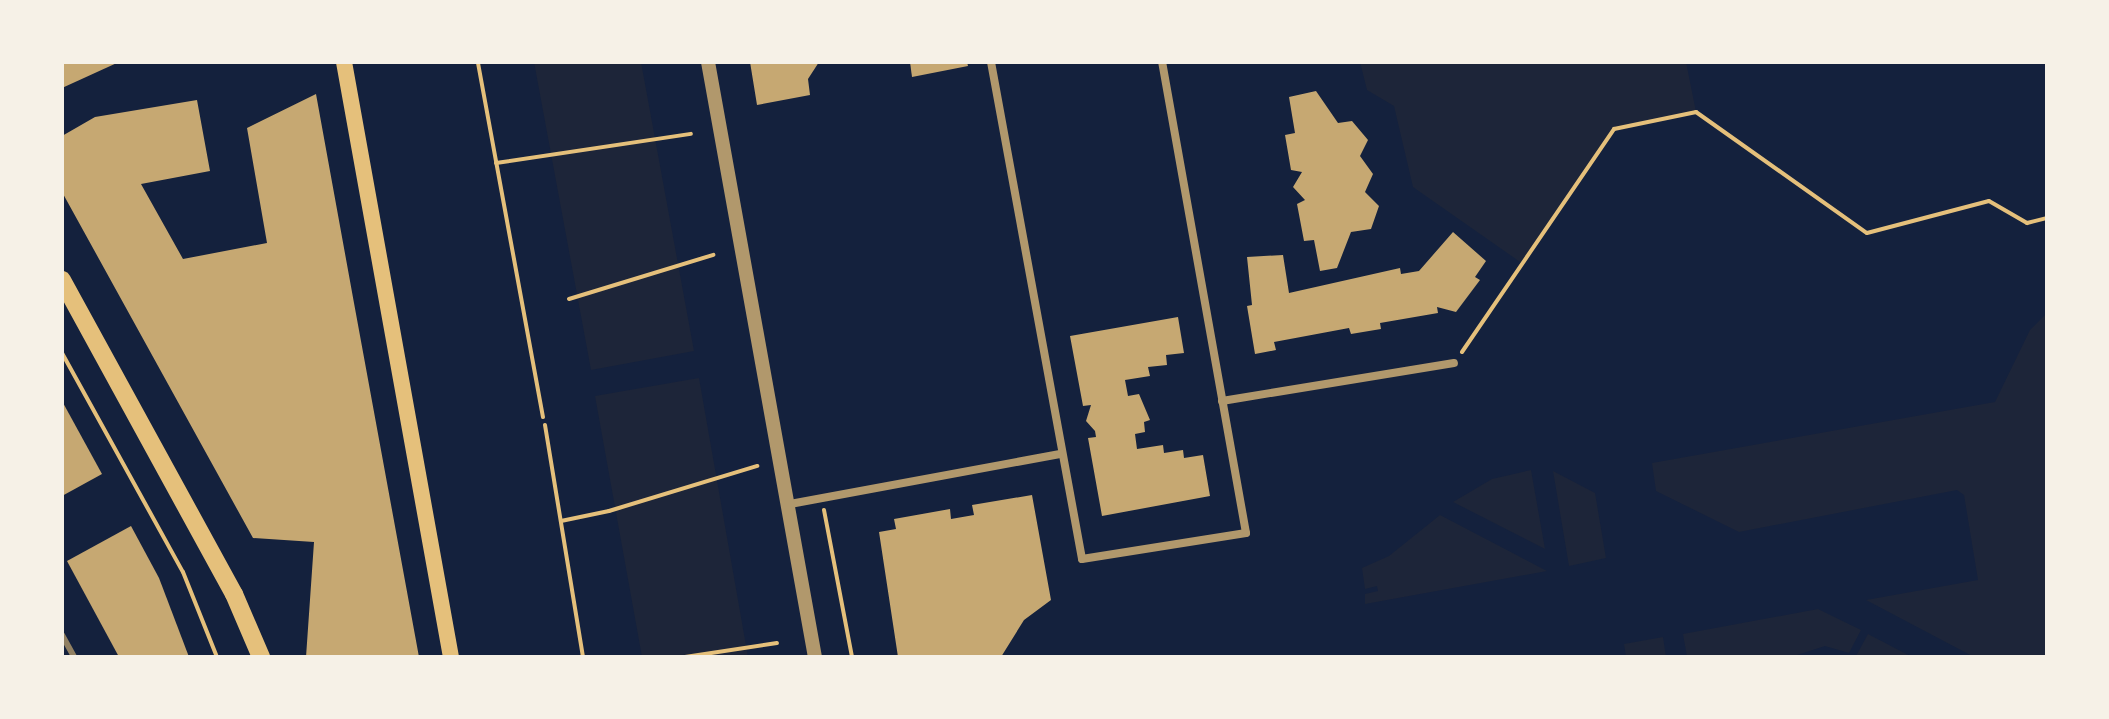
<!DOCTYPE html>
<style>
body{margin:0}
#map{position:relative;width:2109px;height:719px;overflow:hidden;background:#14213d;font-family:Georgia,serif}
div>[style]{position:absolute}
.green>*{inset:0;background:#1d2539}
.building>*{inset:0;background:#c6a872}
.path>*{height:4px;margin:-2px;padding:0 2px;transform-origin:2px;border-radius:2px;background:#e5c07b}
.minor>*{height:8px;margin:-4px;padding:0 4px;transform-origin:4px;border-radius:4px;background:#b1986c}
.tertiary>*{height:14px;margin:-7px;padding:0 7px;transform-origin:7px;border-radius:7px;background:#b1986c}
.secondary>*{height:16px;margin:-8px;padding:0 8px;transform-origin:8px;border-radius:8px;background:#e5c07b}
.primary>*{height:18px;margin:-9px;padding:0 9px;transform-origin:9px;border-radius:9px;background:#e5c07b}
.rail>*{height:6px;margin:-3px;padding:0 3px;transform-origin:3px;border-radius:3px;background:#918062}
span{translate:-50% -50%;white-space:nowrap;text-align:center;line-height:1.15;-webkit-text-stroke:6px #f6f1e7;paint-order:stroke}
.frame{position:absolute;inset:0;border:64px solid #f6f1e7;pointer-events:none}
</style>
<div id="map">
<div class="green">
<div style="clip-path:polygon(534px 62px,641px 62px,694px 351px,591px 370px)"></div>
<div style="clip-path:polygon(1360px 62px,1686px 62px,1696px 112px,1614px 129px,1523px 264px,1413px 187px,1394px 106px,1367px 90px)"></div>
<div style="clip-path:polygon(2047px 313px,2047px 657px,1974px 657px,1866px 600px,1978px 580px,1964px 495px,1957px 490px,1739px 532px,1656px 491px,1652px 463px,1995px 402px,2030px 330px)"></div>
<div style="clip-path:polygon(699px 378px,748px 657px,642px 657px,595px 396px)"></div>
<div style="clip-path:polygon(1531px 470px,1545px 549px,1453px 502px,1492px 479px)"></div>
<div style="clip-path:polygon(1553px 471px,1595px 493px,1606px 558px,1569px 566px)"></div>
<div style="clip-path:polygon(1440px 515px,1547px 571px,1365px 604px,1365px 594px,1378px 591px,1377px 586px,1365px 589px,1362px 568px,1389px 556px)"></div>
<div style="clip-path:polygon(1818px 609px,1861px 630px,1849px 653px,1825px 646px,1791px 657px,1687px 657px,1683px 634px)"></div>
<div style="clip-path:polygon(1868px 634px,1912px 657px,1856px 656px)"></div>
<div style="clip-path:polygon(1663px 637px,1666px 657px,1626px 657px,1624px 644px)"></div>
</div>
<div class="building">
<div style="clip-path:polygon(62px 62px,119px 62px,62px 88px)"></div>
<div style="clip-path:polygon(750px 62px,819px 62px,808px 79px,810px 95px,757px 105px)"></div>
<div style="clip-path:polygon(910px 62px,967px 62px,968px 66px,912px 77px)"></div>
<div style="clip-path:polygon(1316px 91px,1338px 123px,1352px 121px,1368px 140px,1360px 156px,1373px 174px,1365px 192px,1379px 206px,1371px 229px,1351px 232px,1337px 268px,1320px 271px,1314px 240px,1304px 241px,1297px 204px,1305px 200px,1293px 187px,1302px 172px,1291px 170px,1285px 135px,1295px 133px,1289px 97px)"></div>
<div style="clip-path:polygon(316px 94px,354px 303px,419px 657px,306px 657px,314px 542px,253px 538px,62px 192px,62px 136px,95px 117px,197px 100px,210px 171px,141px 184px,183px 259px,267px 243px,247px 128px)"></div>
<div style="clip-path:polygon(1453px 232px,1486px 261px,1475px 277px,1480px 280px,1456px 312px,1437px 307px,1438px 313px,1380px 323px,1381px 329px,1351px 334px,1349px 328px,1274px 342px,1276px 350px,1255px 354px,1247px 306px,1252px 305px,1247px 257px,1283px 255px,1289px 293px,1400px 268px,1401px 274px,1419px 271px)"></div>
<div style="clip-path:polygon(1178px 317px,1184px 353px,1166px 355px,1167px 365px,1148px 367px,1150px 376px,1125px 380px,1128px 396px,1139px 394px,1150px 420px,1144px 422px,1145px 432px,1135px 434px,1137px 449px,1163px 445px,1164px 453px,1183px 450px,1184px 458px,1203px 455px,1210px 496px,1102px 516px,1088px 438px,1096px 437px,1095px 431px,1086px 421px,1091px 405px,1083px 406px,1070px 336px)"></div>
<div style="clip-path:polygon(62px 401px,102px 474px,62px 496px)"></div>
<div style="clip-path:polygon(1032px 495px,1051px 600px,1024px 620px,1001px 657px,898px 657px,879px 532px,896px 529px,894px 519px,950px 509px,951px 519px,974px 515px,972px 505px)"></div>
<div style="clip-path:polygon(131px 526px,159px 578px,189px 657px,119px 657px,67px 561px)"></div>
</div>
<div class="path">
<div style="left:478px;top:63px;width:360px;rotate:79.6deg"></div>
<div style="left:496px;top:163px;width:197px;rotate:-8.5deg"></div>
<div style="left:569px;top:299px;width:151px;rotate:-17deg"></div>
<div style="left:1462px;top:352px;width:270px;rotate:-55.7deg"></div>
<div style="left:1614px;top:129px;width:84px;rotate:-11.7deg"></div>
<div style="left:1696px;top:112px;width:209px;rotate:35.3deg"></div>
<div style="left:1867px;top:233px;width:126px;rotate:-14.7deg"></div>
<div style="left:1989px;top:201px;width:44px;rotate:30.1deg"></div>
<div style="left:2027px;top:223px;width:21px;rotate:-14deg"></div>
<div style="left:62px;top:353px;width:250px;rotate:61.1deg"></div>
<div style="left:183px;top:572px;width:92px;rotate:68.2deg"></div>
<div style="left:545px;top:425px;width:235px;rotate:80.7deg"></div>
<div style="left:824px;top:510px;width:150px;rotate:79.2deg"></div>
<div style="left:561px;top:521px;width:49px;rotate:-11.8deg"></div>
<div style="left:609px;top:511px;width:155px;rotate:-16.9deg"></div>
<div style="left:685px;top:657px;width:93px;rotate:-8.7deg"></div>
</div>
<div class="minor">
<div style="left:991px;top:62px;width:505px;rotate:79.62deg"></div>
<div style="left:1082px;top:559px;width:166px;rotate:-9deg"></div>
<div style="left:1246px;top:533px;width:478px;rotate:-100.1deg"></div>
<div style="left:1222px;top:401px;width:235px;rotate:-9.3deg"></div>
<div style="left:790px;top:504px;width:276px;rotate:-10.5deg"></div>
</div>
<div class="tertiary">
<div style="left:708px;top:62px;width:605px;rotate:79.81deg"></div>
</div>
<div class="secondary">
<div style="left:344px;top:62px;width:605px;rotate:79.81deg"></div>
</div>
<div class="primary">
<div style="left:62px;top:280px;width:358px;rotate:61.3deg"></div>
<div style="left:234px;top:594px;width:69px;rotate:66.8deg"></div>
</div>
<div class="rail">
<div style="left:62px;top:635px;width:25px;rotate:61deg"></div>
</div>
<div class="frame"></div>
</div>
